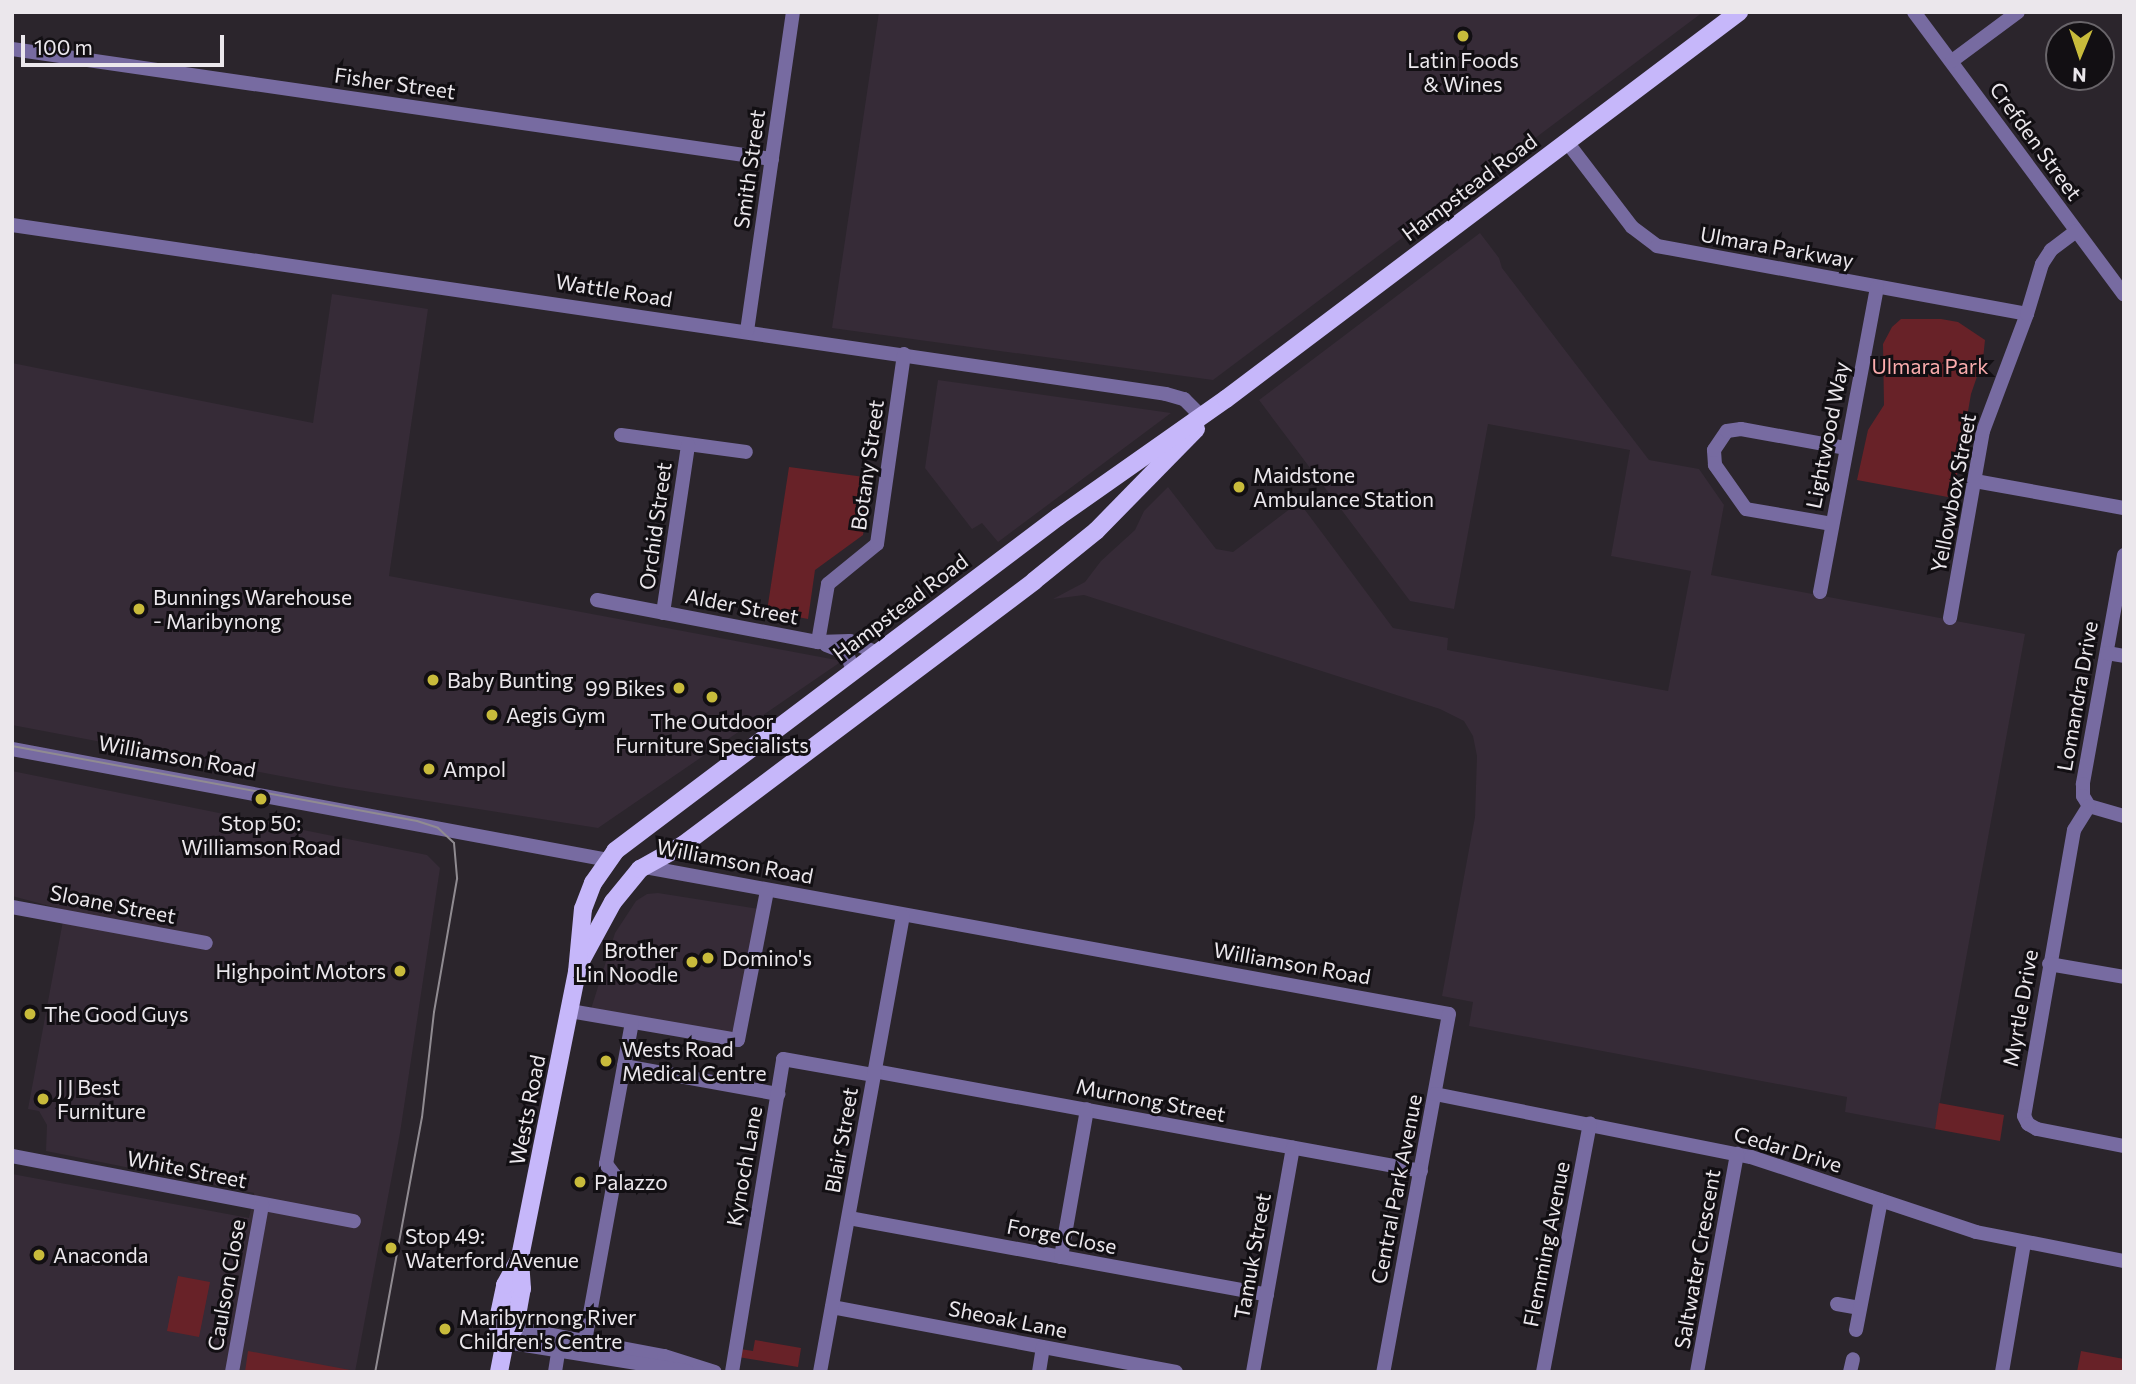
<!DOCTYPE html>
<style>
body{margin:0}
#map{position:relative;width:2136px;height:1384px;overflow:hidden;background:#2b252c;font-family:Commissioner,sans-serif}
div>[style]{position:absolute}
.built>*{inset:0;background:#362b37}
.green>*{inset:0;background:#682228}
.minor>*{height:14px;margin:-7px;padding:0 7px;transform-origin:7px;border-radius:7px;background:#776ba1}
.tertiary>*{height:14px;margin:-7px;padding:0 7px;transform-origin:7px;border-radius:7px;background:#776ba1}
.primary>*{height:18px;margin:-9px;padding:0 9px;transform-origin:9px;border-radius:9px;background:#c6b7fa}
.tram>*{height:2px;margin:-1px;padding:0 1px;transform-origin:1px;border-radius:1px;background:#908b91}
.dots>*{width:19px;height:19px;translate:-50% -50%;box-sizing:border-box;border:4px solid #120f13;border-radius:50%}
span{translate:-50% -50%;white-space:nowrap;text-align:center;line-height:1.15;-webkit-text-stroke:6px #120f13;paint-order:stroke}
.poi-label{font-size:21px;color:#ebe7ec}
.left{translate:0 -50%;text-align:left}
.right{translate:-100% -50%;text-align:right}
.street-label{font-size:21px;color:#ebe7ec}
.park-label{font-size:21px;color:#fbacad}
.frame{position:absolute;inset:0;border:14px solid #ebe7ec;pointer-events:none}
.north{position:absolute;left:2045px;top:21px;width:70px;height:70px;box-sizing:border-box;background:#120f13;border:2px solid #69656a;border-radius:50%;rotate:182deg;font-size:19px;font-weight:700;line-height:28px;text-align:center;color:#ebe7ec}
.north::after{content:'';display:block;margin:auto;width:24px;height:32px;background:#c8bb3b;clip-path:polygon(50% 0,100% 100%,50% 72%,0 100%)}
.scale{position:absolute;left:21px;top:35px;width:203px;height:32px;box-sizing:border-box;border:4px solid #ebe7ec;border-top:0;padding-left:9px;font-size:21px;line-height:24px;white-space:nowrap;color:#ebe7ec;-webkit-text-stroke:5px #120f13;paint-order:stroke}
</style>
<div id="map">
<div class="built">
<div style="clip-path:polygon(879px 12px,1703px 12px,1213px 380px,832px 328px)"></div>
<div style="clip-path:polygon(1480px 233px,1499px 258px,1502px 268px,1649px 460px,1699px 469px,1724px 505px,1711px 575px,2025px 634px,1935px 1129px,1845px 1112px,1847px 1097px,1469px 1026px,1473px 1002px,1442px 996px,1475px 817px,1477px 756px,1473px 736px,1464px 721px,1440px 709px,1084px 595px,1053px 599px,1085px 582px,1101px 561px,1135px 530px,1144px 511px,1168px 487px,1216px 549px,1233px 552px,1299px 502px,1393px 628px,1448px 638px,1447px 650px,1668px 691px,1691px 571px,1611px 556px,1630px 450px,1488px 424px,1454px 609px,1410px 601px,1259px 400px)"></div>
<div style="clip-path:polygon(332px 294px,428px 309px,389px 576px,842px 661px,598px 828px,339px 787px,12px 725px,12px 363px,313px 423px)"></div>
<div style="clip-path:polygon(938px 380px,1171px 413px,998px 542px,982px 523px,972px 529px,925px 468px)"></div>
<div style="clip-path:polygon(12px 771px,427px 855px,440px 868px,400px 1133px,355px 1372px,12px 1372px,12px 1174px,249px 1218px,254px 1193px,46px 1151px,47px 1125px,39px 1111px,28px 1109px,65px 910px,12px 896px)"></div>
<div style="clip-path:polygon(658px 893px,759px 909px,736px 1035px,591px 1009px,615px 933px,636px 901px,647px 894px)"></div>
</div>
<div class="green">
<div style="clip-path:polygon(1901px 319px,1941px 319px,1958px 322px,1985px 340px,1983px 359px,1971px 394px,1953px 498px,1857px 480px,1868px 430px,1884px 405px,1883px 344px,1892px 327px)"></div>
<div style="clip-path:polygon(789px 467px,872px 478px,863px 535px,815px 570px,808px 619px,767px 611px)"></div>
<div style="clip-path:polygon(1939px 1103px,2004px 1115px,2000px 1141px,1935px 1129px)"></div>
<div style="clip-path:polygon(178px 1276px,210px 1282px,199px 1337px,167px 1331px)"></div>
<div style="clip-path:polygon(755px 1340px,801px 1348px,798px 1367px,738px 1357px,740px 1349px,753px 1351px)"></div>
<div style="clip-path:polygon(248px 1351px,350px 1370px,350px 1372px,245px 1372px)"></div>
<div style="clip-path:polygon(2081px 1351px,2124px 1359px,2124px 1372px,2077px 1372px)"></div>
</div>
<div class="minor">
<div style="left:1914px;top:12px;width:352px;rotate:53.4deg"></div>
<div style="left:12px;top:49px;width:768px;rotate:8.24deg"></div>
<div style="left:1952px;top:61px;width:82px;rotate:-36.6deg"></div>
<div style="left:1567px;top:142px;width:107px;rotate:52.6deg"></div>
<div style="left:1632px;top:227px;width:31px;rotate:37deg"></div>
<div style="left:1657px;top:246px;width:376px;rotate:10.4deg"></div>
<div style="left:12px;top:225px;width:1166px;rotate:8.33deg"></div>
<div style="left:1166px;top:394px;width:19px;rotate:16deg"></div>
<div style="left:1184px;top:399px;width:24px;rotate:45deg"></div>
<div style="left:747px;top:331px;width:322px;rotate:-81.8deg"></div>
<div style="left:621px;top:435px;width:126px;rotate:7.7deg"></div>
<div style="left:1975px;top:481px;width:151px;rotate:10.3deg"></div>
<div style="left:1832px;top:524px;width:87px;rotate:-170.1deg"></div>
<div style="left:1746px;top:509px;width:54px;rotate:-125.2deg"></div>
<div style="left:1715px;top:465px;width:15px;rotate:-94deg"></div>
<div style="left:1714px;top:450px;width:23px;rotate:-56deg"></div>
<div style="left:1727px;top:431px;width:14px;rotate:-8deg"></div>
<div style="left:1741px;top:429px;width:107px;rotate:10.3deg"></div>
<div style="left:2124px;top:555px;width:233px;rotate:100.2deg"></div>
<div style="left:2083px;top:784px;width:12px;rotate:90deg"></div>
<div style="left:2083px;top:796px;width:12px;rotate:59deg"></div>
<div style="left:2089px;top:806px;width:36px;rotate:16deg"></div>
<div style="left:1820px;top:592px;width:310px;rotate:-79.4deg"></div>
<div style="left:597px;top:600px;width:225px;rotate:10.8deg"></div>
<div style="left:818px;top:642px;width:32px;rotate:-2deg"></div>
<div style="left:850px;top:641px;width:30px;rotate:24deg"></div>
<div style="left:663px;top:613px;width:170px;rotate:-81.5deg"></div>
<div style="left:1950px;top:618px;width:190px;rotate:-80deg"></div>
<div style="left:1983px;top:431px;width:125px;rotate:-69.4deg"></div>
<div style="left:2027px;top:314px;width:52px;rotate:-73.3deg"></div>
<div style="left:2042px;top:264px;width:17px;rotate:-57deg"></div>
<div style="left:2051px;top:250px;width:31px;rotate:-37deg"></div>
<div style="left:818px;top:642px;width:59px;rotate:-80.2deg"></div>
<div style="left:828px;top:584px;width:63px;rotate:-39.2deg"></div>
<div style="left:877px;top:544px;width:192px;rotate:-81.9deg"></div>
<div style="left:826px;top:645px;width:22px;rotate:21deg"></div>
<div style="left:847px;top:653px;width:20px;rotate:72deg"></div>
<div style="left:2107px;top:653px;width:17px;rotate:10deg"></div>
<div style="left:2089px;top:806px;width:28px;rotate:122deg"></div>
<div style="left:2074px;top:830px;width:290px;rotate:99.9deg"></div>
<div style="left:2024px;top:1116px;width:9px;rotate:63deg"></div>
<div style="left:2028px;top:1124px;width:10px;rotate:29deg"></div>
<div style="left:2037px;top:1129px;width:89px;rotate:11.1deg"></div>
<div style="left:645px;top:867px;width:817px;rotate:10.36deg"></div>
<div style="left:1449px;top:1014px;width:364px;rotate:100.4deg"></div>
<div style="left:12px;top:907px;width:197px;rotate:10.5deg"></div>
<div style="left:2049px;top:964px;width:76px;rotate:9.8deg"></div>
<div style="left:570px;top:1011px;width:170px;rotate:9.8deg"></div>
<div style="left:738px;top:1040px;width:152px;rotate:-79deg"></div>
<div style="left:624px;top:1066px;width:157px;rotate:10.3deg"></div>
<div style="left:874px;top:1071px;width:556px;rotate:10.36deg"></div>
<div style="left:1435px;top:1094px;width:322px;rotate:11.3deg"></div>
<div style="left:1751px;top:1157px;width:237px;rotate:18.4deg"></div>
<div style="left:1976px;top:1232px;width:151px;rotate:11.1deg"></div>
<div style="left:12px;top:1156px;width:348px;rotate:10.8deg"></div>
<div style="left:849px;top:1218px;width:425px;rotate:10.4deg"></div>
<div style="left:1061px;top:1257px;width:150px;rotate:-80deg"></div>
<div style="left:1837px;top:1304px;width:23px;rotate:10deg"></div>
<div style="left:832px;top:1307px;width:350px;rotate:10.7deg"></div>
<div style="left:505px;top:1326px;width:162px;rotate:10.7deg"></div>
<div style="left:664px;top:1356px;width:53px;rotate:17.4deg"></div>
<div style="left:1856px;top:1330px;width:132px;rotate:-79.1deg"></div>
<div style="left:585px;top:1341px;width:168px;rotate:-79.7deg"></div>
<div style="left:615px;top:1176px;width:15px;rotate:-127deg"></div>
<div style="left:606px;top:1164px;width:143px;rotate:-79.6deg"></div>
<div style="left:505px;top:1342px;width:184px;rotate:9.1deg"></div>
<div style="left:232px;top:1372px;width:170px;rotate:-79.8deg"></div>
<div style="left:555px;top:1372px;width:20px;rotate:-81deg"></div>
<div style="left:732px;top:1372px;width:317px;rotate:-80.7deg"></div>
<div style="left:783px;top:1059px;width:91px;rotate:10.1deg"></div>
<div style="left:820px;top:1372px;width:463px;rotate:-79.7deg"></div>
<div style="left:1039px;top:1372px;width:25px;rotate:-81deg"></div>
<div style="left:1253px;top:1372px;width:228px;rotate:-79.9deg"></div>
<div style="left:1543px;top:1372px;width:253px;rotate:-79.3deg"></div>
<div style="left:1697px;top:1372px;width:222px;rotate:-79.6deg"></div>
<div style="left:1850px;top:1372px;width:13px;rotate:-77deg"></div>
<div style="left:2002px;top:1372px;width:131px;rotate:-80.3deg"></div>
</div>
<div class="tertiary">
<div style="left:12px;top:749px;width:606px;rotate:10.55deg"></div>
</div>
<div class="primary">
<div style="left:582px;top:959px;width:65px;rotate:-61.5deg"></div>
<div style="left:613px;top:902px;width:43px;rotate:-50.7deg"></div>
<div style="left:640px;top:869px;width:49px;rotate:-29.2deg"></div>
<div style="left:683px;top:845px;width:439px;rotate:-36.9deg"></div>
<div style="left:1034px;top:581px;width:80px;rotate:-38.9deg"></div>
<div style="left:1096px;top:531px;width:143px;rotate:-45.6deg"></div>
<div style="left:505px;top:1342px;width:20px;rotate:-114deg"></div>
<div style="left:497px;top:1324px;width:40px;rotate:-78deg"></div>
<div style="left:505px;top:1285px;width:31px;rotate:-61deg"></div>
<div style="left:499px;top:1372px;width:31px;rotate:-79deg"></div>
<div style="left:505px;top:1342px;width:18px;rotate:-56deg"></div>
<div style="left:515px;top:1327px;width:39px;rotate:-80deg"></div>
<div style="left:522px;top:1289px;width:32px;rotate:-94deg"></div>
<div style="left:520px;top:1257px;width:291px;rotate:-78.7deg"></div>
<div style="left:577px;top:972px;width:63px;rotate:-84.6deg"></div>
<div style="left:583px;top:909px;width:28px;rotate:-69deg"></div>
<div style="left:593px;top:883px;width:39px;rotate:-55deg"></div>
<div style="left:615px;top:851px;width:555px;rotate:-37.01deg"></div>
<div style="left:1058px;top:517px;width:205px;rotate:-35.1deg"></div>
<div style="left:1226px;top:399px;width:643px;rotate:-37.03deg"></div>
</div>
<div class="tram">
<div style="left:12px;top:746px;width:412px;rotate:10.5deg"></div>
<div style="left:417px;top:821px;width:22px;rotate:18deg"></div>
<div style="left:438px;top:828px;width:22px;rotate:43deg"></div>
<div style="left:454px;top:843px;width:36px;rotate:85deg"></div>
<div style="left:457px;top:879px;width:135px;rotate:99.8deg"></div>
<div style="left:434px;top:1012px;width:106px;rotate:96.5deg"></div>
<div style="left:422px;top:1117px;width:259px;rotate:100.4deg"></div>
</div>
<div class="dots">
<div style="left:1463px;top:36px;background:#c8bb3b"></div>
<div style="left:1239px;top:487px;background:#c8bb3b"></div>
<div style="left:139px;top:609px;background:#c8bb3b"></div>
<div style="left:433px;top:680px;background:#c8bb3b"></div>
<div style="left:679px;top:688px;background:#c8bb3b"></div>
<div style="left:712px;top:697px;background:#c8bb3b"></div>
<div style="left:492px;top:715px;background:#c8bb3b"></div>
<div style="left:429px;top:769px;background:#c8bb3b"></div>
<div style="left:261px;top:799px;background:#c8bb3b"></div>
<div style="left:708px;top:958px;background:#c8bb3b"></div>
<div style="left:692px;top:962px;background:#c8bb3b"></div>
<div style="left:400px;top:971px;background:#c8bb3b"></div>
<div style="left:30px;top:1014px;background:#c8bb3b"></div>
<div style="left:606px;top:1061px;background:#c8bb3b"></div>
<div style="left:43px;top:1099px;background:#c8bb3b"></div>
<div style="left:580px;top:1182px;background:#c8bb3b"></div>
<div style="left:391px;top:1248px;background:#c8bb3b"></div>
<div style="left:39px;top:1255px;background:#c8bb3b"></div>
<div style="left:445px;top:1329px;background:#c8bb3b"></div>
</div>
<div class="poi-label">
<span style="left:1463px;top:72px">Latin Foods<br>&amp; Wines</span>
<span class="left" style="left:1253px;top:487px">Maidstone<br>Ambulance Station</span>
<span class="left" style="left:153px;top:609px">Bunnings Warehouse<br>- Maribynong</span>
<span class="left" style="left:447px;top:680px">Baby Bunting</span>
<span class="right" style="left:665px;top:688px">99 Bikes</span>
<span class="left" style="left:506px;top:715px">Aegis Gym</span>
<span style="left:712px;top:733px">The Outdoor<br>Furniture Specialists</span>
<span class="left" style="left:443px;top:769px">Ampol</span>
<span style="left:261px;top:835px">Stop 50:<br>Williamson Road</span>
<span class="right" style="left:678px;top:962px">Brother<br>Lin Noodle</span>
<span class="left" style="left:722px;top:958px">Domino's</span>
<span class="right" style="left:386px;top:971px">Highpoint Motors</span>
<span class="left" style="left:44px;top:1014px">The Good Guys</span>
<span class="left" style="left:622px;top:1061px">Wests Road<br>Medical Centre</span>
<span class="left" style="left:57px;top:1099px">J J Best<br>Furniture</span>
<span class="left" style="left:594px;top:1182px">Palazzo</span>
<span class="left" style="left:405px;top:1248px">Stop 49:<br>Waterford Avenue</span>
<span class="left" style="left:53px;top:1255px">Anaconda</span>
<span class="left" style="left:459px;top:1329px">Maribyrnong River<br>Children's Centre</span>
</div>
<div class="street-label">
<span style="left:395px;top:83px;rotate:8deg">Fisher Street</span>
<span style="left:2036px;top:141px;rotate:54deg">Crefden Street</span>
<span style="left:749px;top:169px;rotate:-82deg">Smith Street</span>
<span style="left:1469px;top:187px;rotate:-37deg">Hampstead Road</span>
<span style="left:1777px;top:247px;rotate:10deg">Ulmara Parkway</span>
<span style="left:614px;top:290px;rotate:9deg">Wattle Road</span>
<span style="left:1827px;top:435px;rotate:-79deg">Lightwood Way</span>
<span style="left:867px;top:465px;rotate:-82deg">Botany Street</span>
<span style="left:1953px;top:493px;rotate:-79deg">Yellowbox Street</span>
<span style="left:655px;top:526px;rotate:-82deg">Orchid Street</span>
<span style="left:742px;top:606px;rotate:11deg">Alder Street</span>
<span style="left:900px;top:607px;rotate:-37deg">Hampstead Road</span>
<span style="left:2077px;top:696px;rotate:-80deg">Lomandra Drive</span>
<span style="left:177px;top:756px;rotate:10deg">Williamson Road</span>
<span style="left:735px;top:861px;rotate:11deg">Williamson Road</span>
<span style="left:113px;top:904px;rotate:11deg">Sloane Street</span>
<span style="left:1292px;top:963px;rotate:10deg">Williamson Road</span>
<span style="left:2020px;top:1008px;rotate:-80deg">Myrtle Drive</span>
<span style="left:1151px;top:1100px;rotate:11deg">Murnong Street</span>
<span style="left:527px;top:1110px;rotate:-79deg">Wests Road</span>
<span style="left:841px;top:1140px;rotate:-80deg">Blair Street</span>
<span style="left:1788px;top:1149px;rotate:17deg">Cedar Drive</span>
<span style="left:744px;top:1166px;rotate:-80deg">Kynoch Lane</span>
<span style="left:187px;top:1169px;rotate:11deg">White Street</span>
<span style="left:1396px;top:1189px;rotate:-79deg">Central Park Avenue</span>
<span style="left:1062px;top:1236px;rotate:11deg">Forge Close</span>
<span style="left:1546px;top:1244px;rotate:-79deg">Flemming Avenue</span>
<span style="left:1252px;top:1256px;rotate:-80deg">Tamuk Street</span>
<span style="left:1697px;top:1259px;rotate:-80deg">Saltwater Crescent</span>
<span style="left:226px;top:1285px;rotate:-80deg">Caulson Close</span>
<span style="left:1008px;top:1319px;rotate:11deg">Sheoak Lane</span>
</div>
<div class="park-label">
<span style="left:1930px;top:366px">Ulmara Park</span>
</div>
<div class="frame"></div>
<div class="north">N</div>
<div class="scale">100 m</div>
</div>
